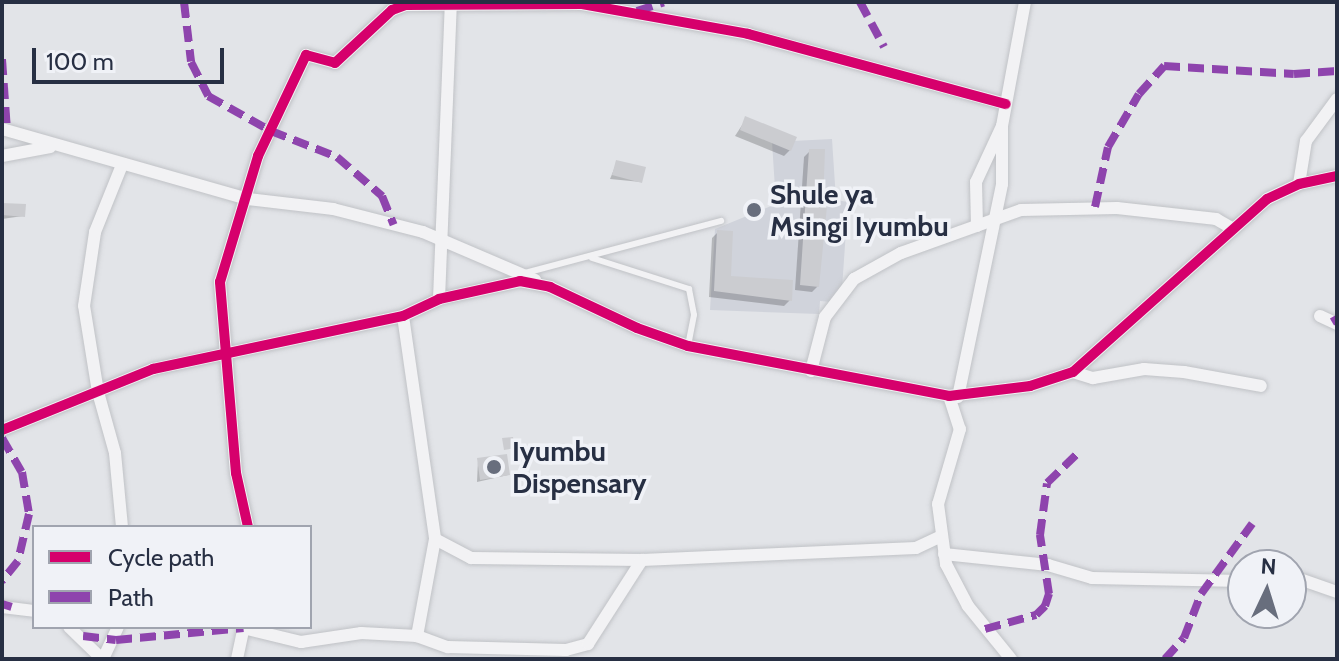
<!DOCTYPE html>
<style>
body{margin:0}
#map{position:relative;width:1339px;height:661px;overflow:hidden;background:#e2e4e8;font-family:Cabin,sans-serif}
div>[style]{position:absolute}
.built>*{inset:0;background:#d0d3db}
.shadow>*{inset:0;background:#0003}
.building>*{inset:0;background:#cbccd0}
.roads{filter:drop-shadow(0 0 2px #c0c2c6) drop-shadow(0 0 2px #c0c2c6)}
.service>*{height:6px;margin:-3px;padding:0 3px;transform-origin:3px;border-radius:3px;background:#f2f2f4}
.minor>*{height:12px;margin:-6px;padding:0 6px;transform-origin:6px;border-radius:6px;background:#f2f2f4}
.quiet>*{height:8px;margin-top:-4px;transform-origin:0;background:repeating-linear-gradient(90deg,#8e44ad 0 16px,transparent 0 24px)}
.cycleway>*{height:10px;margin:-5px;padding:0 5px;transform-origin:5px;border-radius:5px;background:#d6006c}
.dots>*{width:22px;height:22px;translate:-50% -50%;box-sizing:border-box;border:4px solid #f0f2f7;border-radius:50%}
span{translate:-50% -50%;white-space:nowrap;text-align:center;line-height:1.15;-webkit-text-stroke:7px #f0f2f7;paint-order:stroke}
.poi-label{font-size:28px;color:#272f43;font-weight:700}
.left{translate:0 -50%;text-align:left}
.frame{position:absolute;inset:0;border:4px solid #272f43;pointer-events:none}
.legend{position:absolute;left:32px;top:525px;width:280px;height:104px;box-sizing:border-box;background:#f0f2f7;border:2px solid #a0a4af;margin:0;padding:10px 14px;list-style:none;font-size:24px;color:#272f43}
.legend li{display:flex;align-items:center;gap:16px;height:40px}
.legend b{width:40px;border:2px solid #a0a4af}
.north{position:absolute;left:1227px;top:549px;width:80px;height:80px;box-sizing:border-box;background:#f0f2f7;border:2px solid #a0a4af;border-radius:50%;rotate:4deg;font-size:22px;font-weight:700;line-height:32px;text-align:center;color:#272f43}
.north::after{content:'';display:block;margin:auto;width:28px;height:36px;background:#686e7d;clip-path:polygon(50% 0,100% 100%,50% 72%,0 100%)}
.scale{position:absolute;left:32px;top:48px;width:192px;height:36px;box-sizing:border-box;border:4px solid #272f43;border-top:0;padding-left:10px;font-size:24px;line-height:28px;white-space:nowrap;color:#272f43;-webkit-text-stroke:6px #f0f2f7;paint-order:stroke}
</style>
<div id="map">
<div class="built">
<div style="clip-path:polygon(832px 139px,836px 200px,848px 202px,841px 303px,820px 301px,819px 314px,710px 310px,715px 229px,776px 204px,772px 142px)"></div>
</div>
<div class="shadow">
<div style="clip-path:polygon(746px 119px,790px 150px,784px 156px,735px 136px)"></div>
<div style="clip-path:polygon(810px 151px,818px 286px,812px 292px,795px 290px,804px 157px)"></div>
<div style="clip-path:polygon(617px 162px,641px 182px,610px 179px)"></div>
<div style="clip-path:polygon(2px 205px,23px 216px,2px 219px)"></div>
<div style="clip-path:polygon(718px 232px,729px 278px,790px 300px,784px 306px,709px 297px,712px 238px)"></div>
<div style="clip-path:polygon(478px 460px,508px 475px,477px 482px)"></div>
</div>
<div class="building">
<div style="clip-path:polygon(745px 116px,797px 137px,791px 151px,740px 130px)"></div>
<div style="clip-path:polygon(809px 149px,825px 149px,823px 206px,827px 206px,819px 287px,800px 285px)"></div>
<div style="clip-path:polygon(616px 160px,646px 167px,642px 183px,612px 175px)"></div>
<div style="clip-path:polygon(2px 203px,26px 204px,25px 217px,2px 215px)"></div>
<div style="clip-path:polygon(717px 230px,733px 231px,731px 276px,793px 280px,792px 301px,714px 291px)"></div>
<div style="clip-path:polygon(513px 437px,515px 448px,504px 450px,502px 438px)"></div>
<div style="clip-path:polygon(507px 454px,510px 475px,480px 480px,477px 458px)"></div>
</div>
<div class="roads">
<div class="service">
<div style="left:592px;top:258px;width:102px;rotate:17.7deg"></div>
<div style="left:689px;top:289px;width:26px;rotate:79deg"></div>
<div style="left:694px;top:315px;width:32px;rotate:101deg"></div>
<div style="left:525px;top:273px;width:203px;rotate:-14.9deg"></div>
</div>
<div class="minor">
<div style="left:2px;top:129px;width:256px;rotate:15.9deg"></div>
<div style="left:248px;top:199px;width:86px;rotate:6.7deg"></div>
<div style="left:333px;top:209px;width:93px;rotate:14.3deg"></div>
<div style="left:423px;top:232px;width:122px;rotate:23.2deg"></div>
<div style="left:2px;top:156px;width:49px;rotate:-10.6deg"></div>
<div style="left:1299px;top:184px;width:44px;rotate:-80.8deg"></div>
<div style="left:1306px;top:141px;width:52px;rotate:-53.6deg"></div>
<div style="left:977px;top:226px;width:44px;rotate:-91.3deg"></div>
<div style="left:976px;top:182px;width:62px;rotate:-65.1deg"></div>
<div style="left:1002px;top:126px;width:126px;rotate:-79.5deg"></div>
<div style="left:439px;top:299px;width:297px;rotate:-87.7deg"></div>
<div style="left:403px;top:316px;width:225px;rotate:81.8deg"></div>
<div style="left:435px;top:539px;width:99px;rotate:100.5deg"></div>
<div style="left:1320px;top:316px;width:19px;rotate:25deg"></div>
<div style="left:811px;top:371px;width:56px;rotate:-75.5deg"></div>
<div style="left:825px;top:317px;width:48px;rotate:-52.7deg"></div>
<div style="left:854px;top:279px;width:54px;rotate:-29deg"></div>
<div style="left:901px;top:253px;width:127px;rotate:-19.7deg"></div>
<div style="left:1021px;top:210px;width:96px;rotate:-1.2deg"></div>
<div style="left:1117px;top:208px;width:100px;rotate:6.3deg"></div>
<div style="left:1216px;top:219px;width:20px;rotate:30deg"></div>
<div style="left:1073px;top:372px;width:21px;rotate:17deg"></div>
<div style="left:1093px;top:378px;width:52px;rotate:-10deg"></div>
<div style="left:1144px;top:369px;width:40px;rotate:4.3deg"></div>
<div style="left:1184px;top:372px;width:78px;rotate:10.3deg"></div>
<div style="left:949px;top:396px;width:35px;rotate:72deg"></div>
<div style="left:960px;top:429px;width:78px;rotate:106.3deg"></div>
<div style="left:938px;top:504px;width:61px;rotate:82.4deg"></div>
<div style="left:946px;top:564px;width:47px;rotate:62.4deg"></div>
<div style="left:968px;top:606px;width:68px;rotate:50.9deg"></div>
<div style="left:958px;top:397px;width:217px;rotate:-78.3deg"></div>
<div style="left:1002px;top:184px;width:58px;rotate:-90deg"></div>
<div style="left:2px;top:430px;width:163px;rotate:-22deg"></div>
<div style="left:153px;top:369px;width:256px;rotate:-12deg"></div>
<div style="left:403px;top:316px;width:40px;rotate:-25deg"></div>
<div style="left:439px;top:299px;width:83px;rotate:-12.5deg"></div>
<div style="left:520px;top:281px;width:31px;rotate:11deg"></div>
<div style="left:550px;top:287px;width:96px;rotate:25.2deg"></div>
<div style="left:637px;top:328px;width:54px;rotate:19.4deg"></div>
<div style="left:688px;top:346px;width:266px;rotate:10.8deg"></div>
<div style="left:949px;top:396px;width:82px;rotate:-7deg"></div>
<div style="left:1030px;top:386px;width:45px;rotate:-18deg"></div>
<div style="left:1073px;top:372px;width:260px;rotate:-41.7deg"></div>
<div style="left:1267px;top:199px;width:35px;rotate:-25deg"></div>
<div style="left:1299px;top:184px;width:39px;rotate:-12deg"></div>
<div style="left:122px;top:527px;width:74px;rotate:-95.4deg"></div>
<div style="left:115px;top:453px;width:63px;rotate:-105.6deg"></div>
<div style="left:98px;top:392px;width:87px;rotate:-99.2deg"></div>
<div style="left:84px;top:306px;width:75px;rotate:-81.5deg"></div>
<div style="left:95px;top:232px;width:72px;rotate:-68.1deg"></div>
<div style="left:248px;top:527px;width:55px;rotate:-102.5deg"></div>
<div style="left:236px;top:473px;width:192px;rotate:-94.8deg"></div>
<div style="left:220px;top:282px;width:132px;rotate:-73.2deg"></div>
<div style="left:258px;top:156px;width:112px;rotate:-64.6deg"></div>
<div style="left:306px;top:55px;width:30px;rotate:15deg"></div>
<div style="left:335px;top:63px;width:78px;rotate:-42.9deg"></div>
<div style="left:392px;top:10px;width:15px;rotate:-20deg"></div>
<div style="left:406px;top:5px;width:176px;rotate:-0.3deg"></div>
<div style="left:582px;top:4px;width:169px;rotate:10.2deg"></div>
<div style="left:748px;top:34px;width:267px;rotate:15.2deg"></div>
<div style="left:435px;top:539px;width:41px;rotate:27.8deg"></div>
<div style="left:471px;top:558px;width:171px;rotate:0.7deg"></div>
<div style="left:642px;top:560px;width:274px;rotate:-2.5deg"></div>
<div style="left:916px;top:548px;width:26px;rotate:-25deg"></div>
<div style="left:944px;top:554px;width:105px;rotate:6deg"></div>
<div style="left:1048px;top:565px;width:46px;rotate:16.5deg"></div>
<div style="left:1092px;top:578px;width:151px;rotate:1.1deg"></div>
<div style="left:1291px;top:576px;width:49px;rotate:19.2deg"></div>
<div style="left:2px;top:607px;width:32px;rotate:7deg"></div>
<div style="left:69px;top:627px;width:46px;rotate:44.1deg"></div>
<div style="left:243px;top:628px;width:60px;rotate:13.6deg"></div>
<div style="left:301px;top:642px;width:61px;rotate:-8.5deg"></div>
<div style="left:361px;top:633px;width:56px;rotate:3.1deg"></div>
<div style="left:417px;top:636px;width:33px;rotate:20deg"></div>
<div style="left:448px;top:647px;width:118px;rotate:1.5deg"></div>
<div style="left:566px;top:650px;width:23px;rotate:-15deg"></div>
<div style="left:588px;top:644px;width:100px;rotate:-57.3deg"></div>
<div style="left:103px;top:659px;width:35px;rotate:-65deg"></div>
<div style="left:237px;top:659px;width:33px;rotate:-78deg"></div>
</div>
</div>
<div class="quiet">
<div style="left:184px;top:2px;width:60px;rotate:83.3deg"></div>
<div style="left:191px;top:62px;width:38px;rotate:63deg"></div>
<div style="left:208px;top:96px;width:72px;rotate:29.1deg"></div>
<div style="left:271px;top:131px;width:71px;rotate:21.5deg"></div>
<div style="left:337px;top:157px;width:60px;rotate:40.9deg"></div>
<div style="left:382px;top:196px;width:31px;rotate:68deg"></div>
<div style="left:860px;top:2px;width:51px;rotate:61.9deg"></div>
<div style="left:637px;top:11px;width:28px;rotate:-18deg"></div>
<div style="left:2px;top:59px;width:71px;rotate:86deg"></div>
<div style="left:1095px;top:207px;width:61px;rotate:-77.8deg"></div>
<div style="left:1108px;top:147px;width:61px;rotate:-59.7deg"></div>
<div style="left:1139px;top:94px;width:38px;rotate:-48deg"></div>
<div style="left:1164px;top:66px;width:130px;rotate:3.5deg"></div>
<div style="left:1294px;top:74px;width:43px;rotate:-4deg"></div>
<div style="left:1332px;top:322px;width:6px;rotate:-31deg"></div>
<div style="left:2px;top:438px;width:39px;rotate:60deg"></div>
<div style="left:22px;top:472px;width:43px;rotate:80.5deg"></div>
<div style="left:29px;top:514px;width:48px;rotate:103.2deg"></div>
<div style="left:18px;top:561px;width:26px;rotate:129deg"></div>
<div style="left:2px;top:604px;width:10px;rotate:17deg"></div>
<div style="left:985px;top:629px;width:53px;rotate:-15.4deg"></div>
<div style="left:1036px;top:615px;width:13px;rotate:-45deg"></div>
<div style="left:1045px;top:606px;width:13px;rotate:-72deg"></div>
<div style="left:1049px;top:594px;width:60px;rotate:-98.7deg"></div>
<div style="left:1040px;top:535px;width:52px;rotate:-82.3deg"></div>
<div style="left:1047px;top:483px;width:43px;rotate:-44.1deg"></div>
<div style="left:83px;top:636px;width:33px;rotate:7deg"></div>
<div style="left:116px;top:640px;width:128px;rotate:-5.4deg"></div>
<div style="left:1165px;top:659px;width:28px;rotate:-48deg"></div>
<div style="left:1184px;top:638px;width:47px;rotate:-68.9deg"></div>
<div style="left:1201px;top:594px;width:87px;rotate:-53.9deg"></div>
</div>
<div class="cycleway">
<div style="left:2px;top:430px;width:163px;rotate:-22deg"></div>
<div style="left:153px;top:369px;width:256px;rotate:-12deg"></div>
<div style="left:403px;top:316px;width:40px;rotate:-25deg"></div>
<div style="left:439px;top:299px;width:83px;rotate:-12.5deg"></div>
<div style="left:520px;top:281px;width:31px;rotate:11deg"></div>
<div style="left:550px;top:287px;width:96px;rotate:25.2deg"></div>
<div style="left:637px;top:328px;width:54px;rotate:19.4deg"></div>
<div style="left:688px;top:346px;width:266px;rotate:10.8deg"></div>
<div style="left:949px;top:396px;width:82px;rotate:-7deg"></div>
<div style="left:1030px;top:386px;width:45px;rotate:-18deg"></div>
<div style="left:1073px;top:372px;width:260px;rotate:-41.7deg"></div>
<div style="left:1267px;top:199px;width:35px;rotate:-25deg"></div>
<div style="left:1299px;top:184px;width:39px;rotate:-12deg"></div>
<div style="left:248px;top:527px;width:55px;rotate:-102.5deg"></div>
<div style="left:236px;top:473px;width:192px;rotate:-94.8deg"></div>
<div style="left:220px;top:282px;width:132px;rotate:-73.2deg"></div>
<div style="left:258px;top:156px;width:112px;rotate:-64.6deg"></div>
<div style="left:306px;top:55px;width:30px;rotate:15deg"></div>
<div style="left:335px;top:63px;width:78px;rotate:-42.9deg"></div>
<div style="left:392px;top:10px;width:15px;rotate:-20deg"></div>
<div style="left:406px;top:5px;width:176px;rotate:-0.3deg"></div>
<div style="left:582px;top:4px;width:169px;rotate:10.2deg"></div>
<div style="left:748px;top:34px;width:267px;rotate:15.2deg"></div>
</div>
<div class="dots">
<div style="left:754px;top:210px;background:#686e7d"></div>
<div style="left:494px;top:467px;background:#686e7d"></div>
</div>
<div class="poi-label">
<span class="left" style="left:770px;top:210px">Shule ya<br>Msingi Iyumbu</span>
<span class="left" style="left:512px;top:467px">Iyumbu<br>Dispensary</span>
</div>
<div class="frame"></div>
<ul class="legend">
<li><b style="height:10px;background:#d6006c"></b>Cycle path</li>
<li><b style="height:10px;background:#8e44ad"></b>Path</li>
</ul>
<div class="north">N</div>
<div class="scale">100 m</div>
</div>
